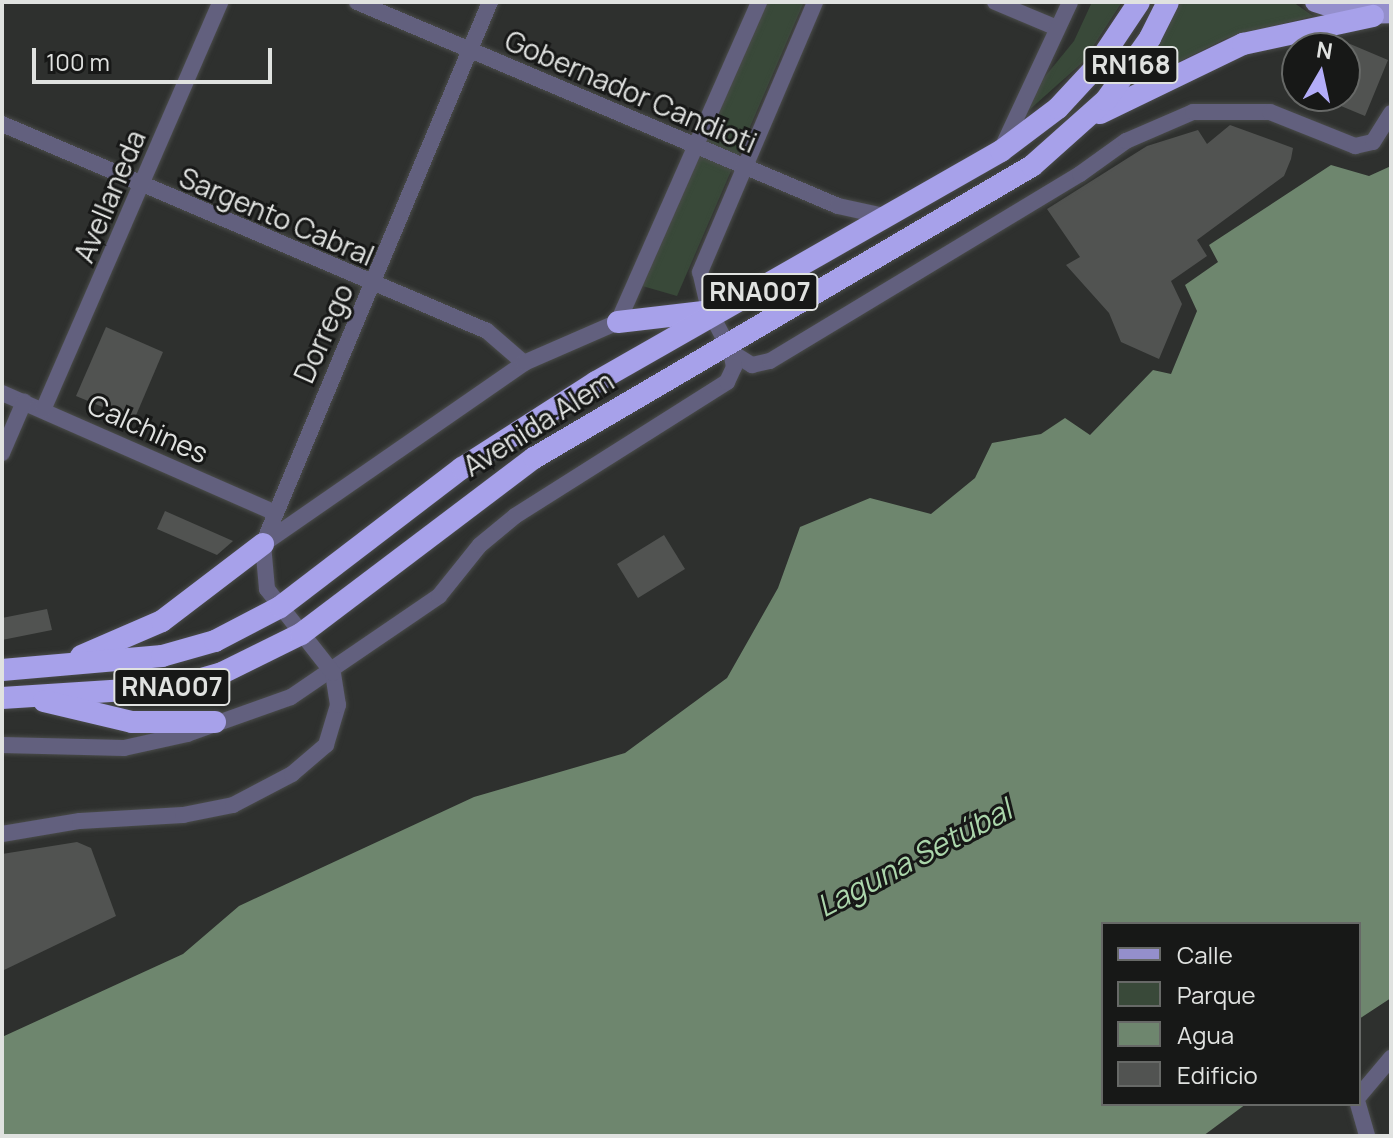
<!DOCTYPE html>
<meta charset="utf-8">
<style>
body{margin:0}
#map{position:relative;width:1393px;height:1138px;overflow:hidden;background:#2e302e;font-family:Manrope,sans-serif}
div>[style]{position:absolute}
.green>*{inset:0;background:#394939}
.water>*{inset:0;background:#6e866e}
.building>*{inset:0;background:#515351}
.roads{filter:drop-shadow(0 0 2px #4a4c4a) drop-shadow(0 0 2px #4a4c4a)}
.minor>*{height:16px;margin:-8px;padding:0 8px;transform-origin:8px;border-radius:8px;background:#62607e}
.major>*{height:20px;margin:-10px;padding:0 10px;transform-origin:10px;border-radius:10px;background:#948fcc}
.highway>*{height:22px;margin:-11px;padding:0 11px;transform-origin:11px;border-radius:11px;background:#a7a1ea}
span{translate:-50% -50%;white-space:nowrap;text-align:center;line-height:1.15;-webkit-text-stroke:6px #171817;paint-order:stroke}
.shield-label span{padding:2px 6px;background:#171817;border:2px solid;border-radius:6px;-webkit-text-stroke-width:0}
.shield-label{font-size:26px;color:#e0e2e0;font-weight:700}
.street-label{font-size:28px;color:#e0e2e0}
.water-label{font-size:30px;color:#abd6ab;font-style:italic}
.frame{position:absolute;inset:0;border:4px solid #e0e2e0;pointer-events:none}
.legend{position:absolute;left:1101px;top:922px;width:260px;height:184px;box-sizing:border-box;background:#171817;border:2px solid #676967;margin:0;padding:10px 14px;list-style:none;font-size:24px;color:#e0e2e0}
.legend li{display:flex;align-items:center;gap:16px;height:40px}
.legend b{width:40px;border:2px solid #676967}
.north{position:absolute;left:1281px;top:32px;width:80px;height:80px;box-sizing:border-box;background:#171817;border:2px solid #676967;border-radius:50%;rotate:9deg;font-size:22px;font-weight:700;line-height:32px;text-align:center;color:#e0e2e0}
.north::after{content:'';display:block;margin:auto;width:28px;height:36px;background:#b3adf9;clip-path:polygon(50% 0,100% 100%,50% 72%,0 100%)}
.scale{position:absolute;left:32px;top:48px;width:240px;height:36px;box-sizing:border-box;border:4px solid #e0e2e0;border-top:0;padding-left:10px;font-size:24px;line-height:28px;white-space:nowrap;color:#e0e2e0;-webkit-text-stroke:6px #171817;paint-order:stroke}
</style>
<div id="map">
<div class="green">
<div style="clip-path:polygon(764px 2px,804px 2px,677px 296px,639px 285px)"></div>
<div style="clip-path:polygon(1092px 2px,1122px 2px,1083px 62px,1028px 111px,1038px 85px,1074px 41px)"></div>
<div style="clip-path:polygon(1171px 2px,1293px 2px,1313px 16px,1227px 38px,1126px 88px)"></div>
</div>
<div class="water">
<div style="clip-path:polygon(1331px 165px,1369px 176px,1391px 166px,1391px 998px,1359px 1019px,1359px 924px,1103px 924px,1103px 1104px,1246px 1104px,1203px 1136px,2px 1136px,2px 1037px,183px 954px,239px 906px,474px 797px,625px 753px,727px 678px,778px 588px,800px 527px,870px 498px,931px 514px,975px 478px,992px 443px,1041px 434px,1065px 418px,1090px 435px,1153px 370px,1171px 374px,1197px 311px,1185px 285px,1218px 262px,1209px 245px)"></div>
</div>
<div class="building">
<div style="clip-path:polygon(1336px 38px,1388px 60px,1365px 116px,1317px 96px,1345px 96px,1345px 48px,1311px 48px)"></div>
<div style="clip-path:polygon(1230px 125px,1293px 148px,1291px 159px,1284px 176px,1197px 240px,1207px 256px,1171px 281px,1182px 304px,1159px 359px,1121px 342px,1109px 313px,1066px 265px,1080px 257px,1047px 209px,1147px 146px,1198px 130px,1207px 144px)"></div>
<div style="clip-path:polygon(106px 327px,163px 352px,134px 420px,76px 396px)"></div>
<div style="clip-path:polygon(165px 511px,233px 541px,217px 555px,157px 529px)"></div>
<div style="clip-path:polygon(664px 535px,685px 569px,638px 598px,617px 564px)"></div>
<div style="clip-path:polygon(47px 609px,52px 630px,2px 640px,2px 618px)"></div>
<div style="clip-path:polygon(77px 842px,91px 848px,116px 916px,2px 971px,2px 854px)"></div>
</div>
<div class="roads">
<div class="minor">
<div style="left:357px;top:2px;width:522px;rotate:22.98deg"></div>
<div style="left:838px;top:206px;width:51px;rotate:12.4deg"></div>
<div style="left:995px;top:2px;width:67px;rotate:22.8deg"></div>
<div style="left:2px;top:124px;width:527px;rotate:23.11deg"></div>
<div style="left:487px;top:331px;width:49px;rotate:40.9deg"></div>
<div style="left:1003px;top:146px;width:159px;rotate:-65deg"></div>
<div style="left:731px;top:352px;width:25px;rotate:32deg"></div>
<div style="left:752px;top:365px;width:18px;rotate:-13deg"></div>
<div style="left:770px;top:361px;width:362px;rotate:-31.1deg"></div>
<div style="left:1080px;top:174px;width:57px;rotate:-35.7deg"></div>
<div style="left:1126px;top:141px;width:73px;rotate:-23.4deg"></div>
<div style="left:1193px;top:112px;width:77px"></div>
<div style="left:1270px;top:112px;width:92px;rotate:21.8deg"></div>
<div style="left:1355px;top:146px;width:18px;rotate:-13deg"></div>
<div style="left:1373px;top:142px;width:34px;rotate:-58deg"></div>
<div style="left:2px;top:393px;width:296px;rotate:23.7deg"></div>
<div style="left:43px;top:410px;width:445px;rotate:-66.5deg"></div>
<div style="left:2px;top:453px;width:56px;rotate:-66.7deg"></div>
<div style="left:263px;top:544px;width:318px;rotate:-34.7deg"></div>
<div style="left:524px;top:363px;width:103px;rotate:-23.6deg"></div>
<div style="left:618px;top:322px;width:350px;rotate:-66.2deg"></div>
<div style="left:2px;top:745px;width:122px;rotate:1.4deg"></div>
<div style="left:124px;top:748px;width:65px;rotate:-12.5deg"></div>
<div style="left:187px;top:734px;width:110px;rotate:-19.6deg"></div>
<div style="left:291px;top:697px;width:179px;rotate:-34.3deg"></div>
<div style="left:439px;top:596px;width:65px;rotate:-51.2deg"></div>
<div style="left:480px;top:545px;width:45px;rotate:-39.6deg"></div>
<div style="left:515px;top:516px;width:251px;rotate:-32.3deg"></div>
<div style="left:727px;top:382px;width:17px;rotate:-65deg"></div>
<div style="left:734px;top:367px;width:15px;rotate:-101deg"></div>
<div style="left:731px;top:352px;width:47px;rotate:-117.6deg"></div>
<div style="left:709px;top:310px;width:39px;rotate:-103deg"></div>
<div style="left:700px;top:272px;width:293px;rotate:-66.9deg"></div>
<div style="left:2px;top:834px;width:79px;rotate:-9.5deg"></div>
<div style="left:80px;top:821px;width:103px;rotate:-3.3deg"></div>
<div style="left:183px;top:815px;width:51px;rotate:-11.3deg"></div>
<div style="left:233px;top:805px;width:67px;rotate:-27.7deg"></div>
<div style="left:292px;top:774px;width:45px;rotate:-40.5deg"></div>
<div style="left:326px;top:745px;width:42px;rotate:-73.3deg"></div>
<div style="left:338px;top:705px;width:32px;rotate:-99deg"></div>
<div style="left:333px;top:673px;width:107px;rotate:-128.2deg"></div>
<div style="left:267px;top:589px;width:45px;rotate:-95.1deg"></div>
<div style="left:263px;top:544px;width:588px;rotate:-67.28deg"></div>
<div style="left:1359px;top:1096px;width:50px;rotate:-49.9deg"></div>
<div style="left:1358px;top:1104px;width:33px;rotate:74deg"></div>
</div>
<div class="major">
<div style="left:1315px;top:2px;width:39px;rotate:18deg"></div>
<div style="left:1352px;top:14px;width:39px;rotate:-1deg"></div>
</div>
<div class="highway">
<div style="left:1100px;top:113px;width:159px;rotate:-25.8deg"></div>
<div style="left:1243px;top:44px;width:133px;rotate:-12.2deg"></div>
<div style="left:618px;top:322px;width:103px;rotate:-6.7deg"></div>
<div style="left:81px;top:656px;width:88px;rotate:-23.4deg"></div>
<div style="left:162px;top:621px;width:127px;rotate:-37.3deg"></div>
<div style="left:2px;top:670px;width:161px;rotate:-5deg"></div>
<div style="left:162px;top:656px;width:55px;rotate:-15.8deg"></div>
<div style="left:215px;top:641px;width:73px;rotate:-27.6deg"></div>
<div style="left:280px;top:607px;width:229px;rotate:-37.4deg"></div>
<div style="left:462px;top:468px;width:159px;rotate:-32.7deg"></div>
<div style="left:596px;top:382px;width:466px;rotate:-29.7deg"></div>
<div style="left:1001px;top:151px;width:71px;rotate:-37deg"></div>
<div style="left:1058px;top:108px;width:54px;rotate:-47.2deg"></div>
<div style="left:1095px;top:68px;width:79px;rotate:-56.3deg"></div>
<div style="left:2px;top:698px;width:171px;rotate:-3.7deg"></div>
<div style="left:173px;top:687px;width:51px;rotate:-15.9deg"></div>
<div style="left:222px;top:673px;width:88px;rotate:-26.3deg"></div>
<div style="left:301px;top:634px;width:292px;rotate:-37.1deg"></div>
<div style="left:534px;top:458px;width:577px;rotate:-30.39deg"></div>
<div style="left:1032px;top:166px;width:99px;rotate:-41.7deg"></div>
<div style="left:1106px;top:100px;width:76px;rotate:-54.6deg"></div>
<div style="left:1150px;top:38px;width:40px;rotate:-63.4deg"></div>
<div style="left:44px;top:701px;width:90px;rotate:13.4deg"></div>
<div style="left:132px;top:722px;width:83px"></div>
</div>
</div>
<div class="shield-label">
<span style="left:1131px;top:65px">RN168</span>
<span style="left:760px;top:292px">RNA007</span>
<span style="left:172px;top:687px">RNA007</span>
</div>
<div class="street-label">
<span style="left:631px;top:91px;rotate:23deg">Gobernador Candioti</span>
<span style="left:109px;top:196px;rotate:-67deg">Avellaneda</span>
<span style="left:277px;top:216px;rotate:23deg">Sargento Cabral</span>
<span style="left:323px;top:333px;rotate:-66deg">Dorrego</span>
<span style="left:538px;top:423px;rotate:-32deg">Avenida Alem</span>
<span style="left:148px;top:428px;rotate:24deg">Calchines</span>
</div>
<div class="water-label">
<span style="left:914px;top:858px;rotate:-28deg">Laguna Setúbal</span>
</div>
<div class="frame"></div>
<ul class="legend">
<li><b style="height:10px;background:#948fcc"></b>Calle</li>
<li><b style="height:22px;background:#394939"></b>Parque</li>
<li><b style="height:22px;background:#6e866e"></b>Agua</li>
<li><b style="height:22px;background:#515351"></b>Edificio</li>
</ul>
<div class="north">N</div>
<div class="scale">100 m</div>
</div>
